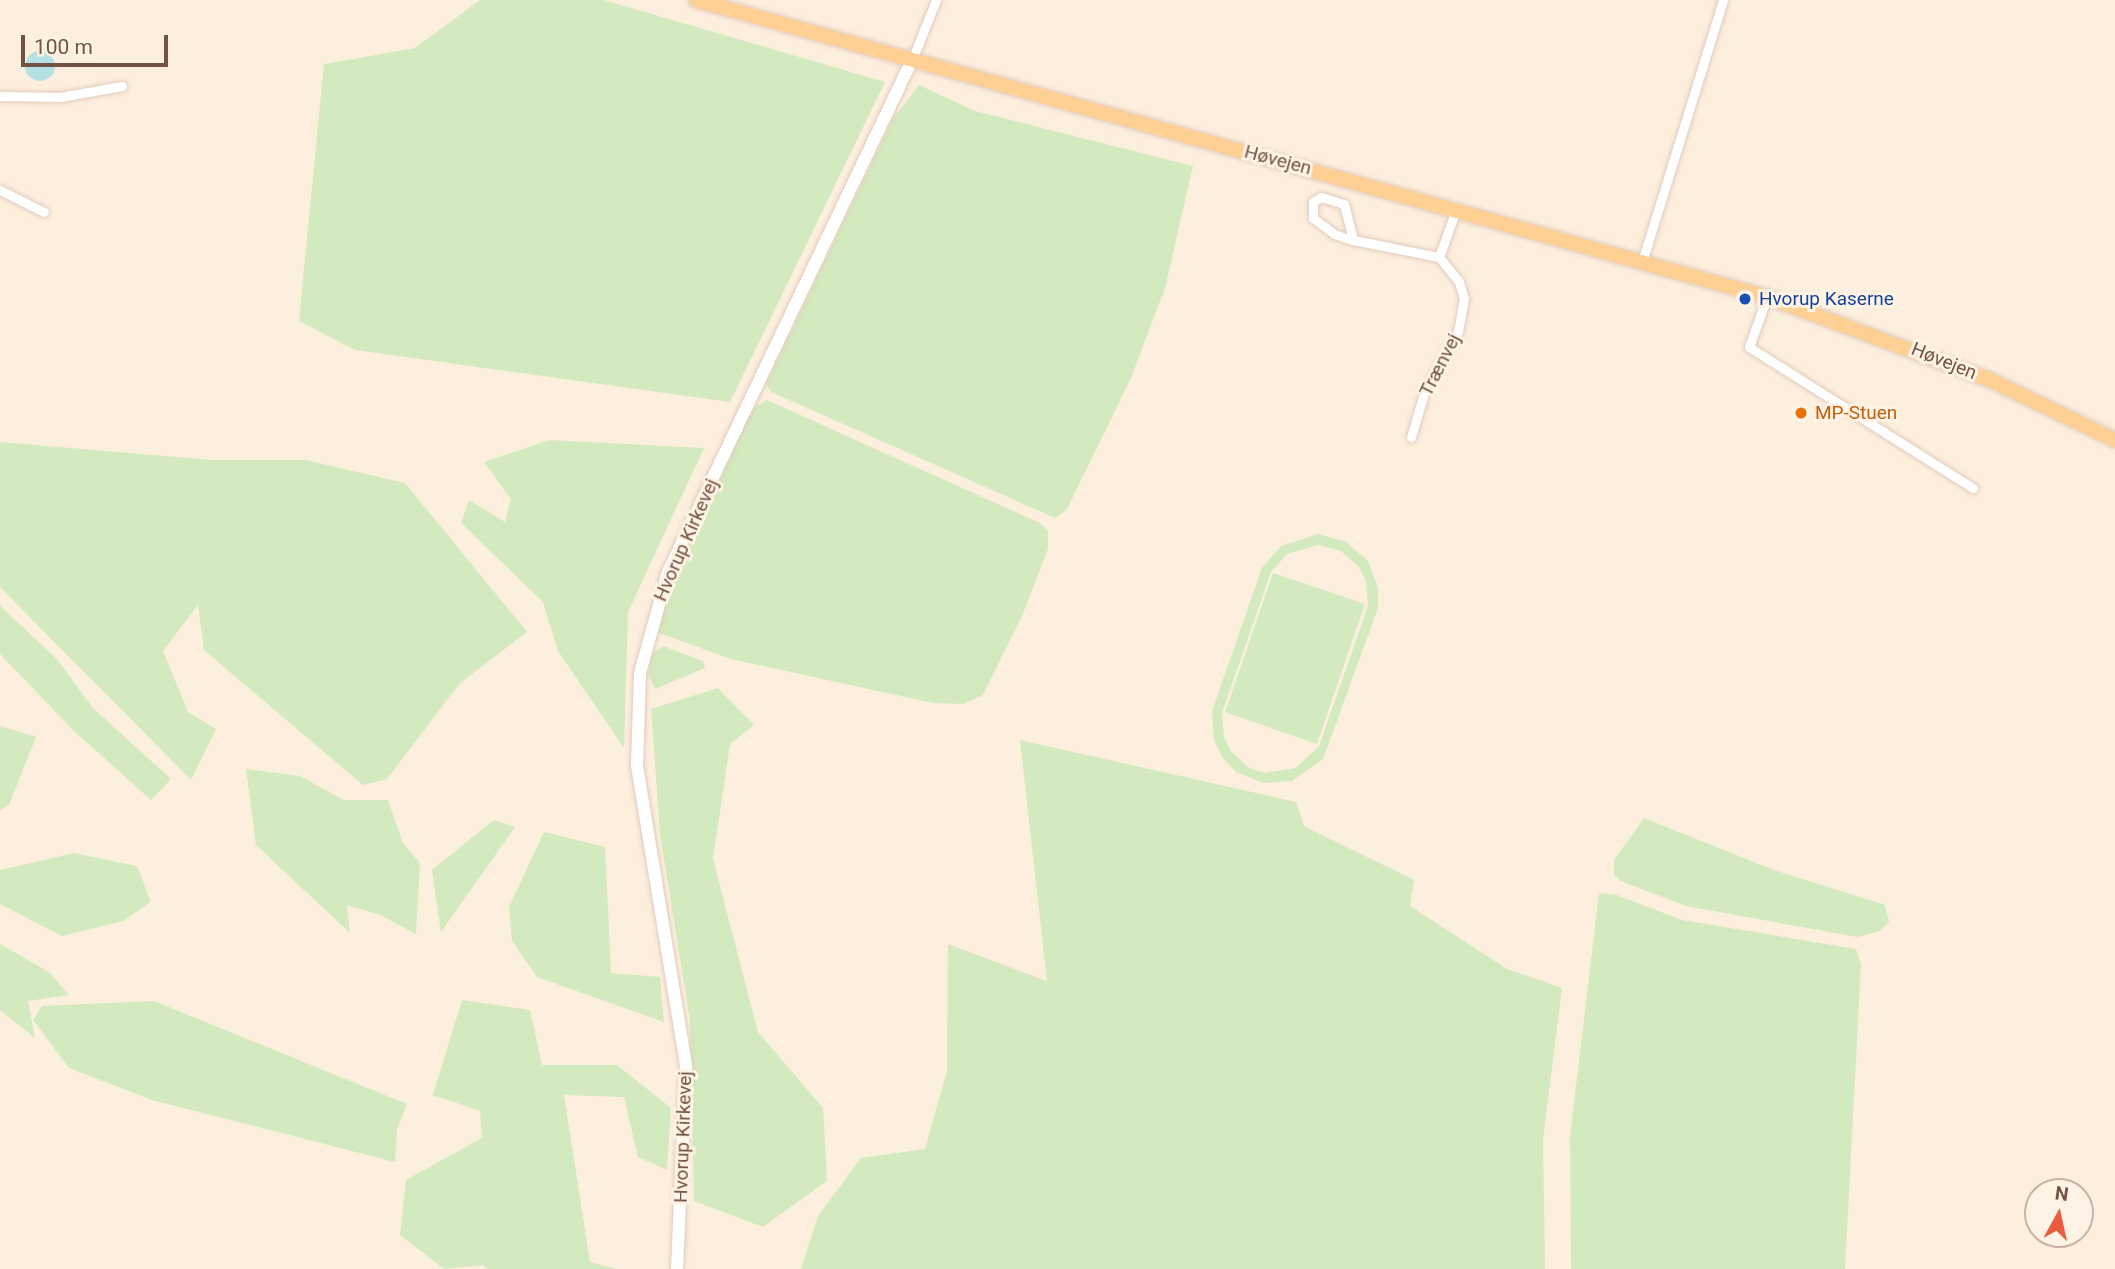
<!DOCTYPE html>
<meta charset="utf-8">
<style>
body{margin:0}
#map{position:relative;width:2115px;height:1269px;overflow:hidden;background:#fdefde;font-family:Roboto,sans-serif}
div>[style]{position:absolute}
.green>*{inset:0;background:#d2eabd}
.water>*{inset:0;background:#b3e1e6}
.round{border-radius:50%}
.roads{filter:drop-shadow(0 0 2px #e2ccbd) drop-shadow(0 0 2px #e2ccbd)}
.street>*{height:9px;margin:-4.5px;padding:0 4.5px;transform-origin:4.5px;border-radius:4.5px;background:#fff}
.secondary>*{height:12px;margin:-6px;padding:0 6px;transform-origin:6px;border-radius:6px;background:#fff}
.primary>*{height:14px;margin:-7px;padding:0 7px;transform-origin:7px;border-radius:7px;background:#fed094}
.dots>*{width:19px;height:19px;translate:-50% -50%;box-sizing:border-box;border:4px solid #fff3e5;border-radius:50%}
span{translate:-50% -50%;white-space:nowrap;text-align:center;line-height:1.15;-webkit-text-stroke:6px #fff3e5;paint-order:stroke}
.street-label{font-size:19px;color:#725346}
.transit-label{font-size:19px;color:#164399}
.left{translate:0 -50%;text-align:left}
.food-label{font-size:19px;color:#c56008}
.north{position:absolute;left:2024px;top:1178px;width:70px;height:70px;box-sizing:border-box;background:#fff3e5;border:2px solid #c7b3a5;border-radius:50%;rotate:8deg;font-size:19px;font-weight:700;line-height:28px;text-align:center;color:#725346}
.north::after{content:'';display:block;margin:auto;width:24px;height:32px;background:#ea5b3f;clip-path:polygon(50% 0,100% 100%,50% 72%,0 100%)}
.scale{position:absolute;left:21px;top:35px;width:147px;height:32px;box-sizing:border-box;border:4px solid #725346;border-top:0;padding-left:9px;font-size:21px;line-height:24px;white-space:nowrap;color:#725346;-webkit-text-stroke:5px #fff3e5;paint-order:stroke}
</style>
<div id="map">
<div class="green">
<div style="clip-path:polygon(480px 0,604px 0,885px 82px,730px 402px,355px 350px,299px 321px,324px 64px,415px 48px)"></div>
<div style="clip-path:polygon(919px 85px,975px 111px,1193px 166px,1165px 288px,1131px 378px,1067px 509px,1055px 518px,771px 392px,766px 384px,892px 120px)"></div>
<div style="clip-path:polygon(767px 400px,1040px 523px,1048px 531px,1048px 549px,1022px 616px,983px 695px,964px 704px,933px 703px,731px 659px,659px 633px,657px 622px,670px 585px,708px 502px,752px 408px)"></div>
<div style="clip-path:polygon(549px 440px,704px 448px,628px 612px,624px 748px,558px 651px,543px 602px,461px 523px,469px 500px,505px 522px,511px 499px,484px 462px)"></div>
<div style="clip-path:polygon(0 442px,212px 460px,306px 460px,405px 483px,527px 632px,460px 683px,387px 779px,363px 785px,204px 650px,198px 605px,163px 651px,188px 712px,216px 729px,191px 780px,0 587px)"></div>
<div style="clip-path:polygon(evenodd,1318px 534px,1346px 542px,1368px 561px,1378px 588px,1378px 608px,1323px 759px,1292px 781px,1263px 783px,1236px 772px,1222px 757px,1214px 740px,1212px 711px,1262px 568px,1281px 546px,1318px 534px,1318px 545px,1341px 551px,1359px 567px,1366px 582px,1368px 606px,1319px 746px,1296px 768px,1264px 773px,1249px 768px,1231px 751px,1224px 737px,1222px 713px,1271px 572px,1287px 554px,1318px 545px)"></div>
<div style="clip-path:polygon(1273px 573px,1365px 604px,1317px 744px,1225px 712px)"></div>
<div style="clip-path:polygon(0 606px,56px 658px,93px 708px,171px 779px,151px 800px,75px 732px,0 654px)"></div>
<div style="clip-path:polygon(663px 646px,703px 661px,705px 668px,655px 689px,649px 676px,650px 655px)"></div>
<div style="clip-path:polygon(718px 688px,754px 725px,730px 744px,713px 859px,758px 1032px,823px 1108px,827px 1181px,763px 1227px,694px 1201px,690px 1020px,660px 834px,651px 709px)"></div>
<div style="clip-path:polygon(0 726px,36px 737px,9px 805px,0 810px)"></div>
<div style="clip-path:polygon(1020px 740px,1296px 802px,1304px 826px,1414px 880px,1410px 906px,1507px 969px,1562px 988px,1543px 1139px,1545px 1269px,801px 1269px,818px 1216px,861px 1158px,925px 1149px,947px 1071px,948px 944px,1047px 981px)"></div>
<div style="clip-path:polygon(246px 769px,300px 776px,344px 800px,388px 800px,403px 843px,420px 863px,416px 934px,380px 915px,347px 905px,350px 933px,256px 845px)"></div>
<div style="clip-path:polygon(1644px 818px,1774px 870px,1885px 905px,1889px 922px,1880px 931px,1857px 937px,1686px 906px,1621px 881px,1614px 875px,1614px 860px)"></div>
<div style="clip-path:polygon(494px 820px,515px 827px,441px 932px,432px 870px)"></div>
<div style="clip-path:polygon(544px 832px,605px 847px,611px 973px,660px 977px,664px 1022px,537px 977px,512px 941px,509px 907px)"></div>
<div style="clip-path:polygon(74px 853px,137px 866px,151px 902px,123px 921px,62px 936px,0 904px,0 870px)"></div>
<div style="clip-path:polygon(1599px 893px,1617px 895px,1682px 920px,1856px 949px,1861px 964px,1845px 1269px,1571px 1269px,1570px 1137px)"></div>
<div style="clip-path:polygon(0 944px,49px 972px,69px 995px,28px 1001px,35px 1038px,0 1010px)"></div>
<div style="clip-path:polygon(462px 1000px,530px 1010px,542px 1065px,617px 1065px,671px 1108px,667px 1170px,638px 1157px,624px 1097px,564px 1095px,590px 1262px,616px 1269px,488px 1269px,483px 1265px,444px 1269px,400px 1235px,406px 1180px,482px 1138px,480px 1111px,433px 1095px)"></div>
<div style="clip-path:polygon(154px 1001px,407px 1104px,397px 1130px,395px 1162px,152px 1100px,69px 1068px,33px 1020px,42px 1006px)"></div>
</div>
<div class="water">
<div class="round" style="left:25px;top:51px;width:30px;height:30px"></div>
</div>
<div class="roads">
<div class="street">
<div style="left:912px;top:60px;width:65px;rotate:-68.2deg"></div>
<div style="left:0;top:96px;width:60px;rotate:1deg"></div>
<div style="left:60px;top:97px;width:63px;rotate:-10.1deg"></div>
<div style="left:0;top:190px;width:49px;rotate:26.6deg"></div>
<div style="left:1353px;top:240px;width:37px;rotate:-104deg"></div>
<div style="left:1344px;top:204px;width:24px;rotate:-163deg"></div>
<div style="left:1321px;top:197px;width:9px;rotate:148deg"></div>
<div style="left:1313px;top:202px;width:16px;rotate:90deg"></div>
<div style="left:1313px;top:218px;width:26px;rotate:37deg"></div>
<div style="left:1334px;top:234px;width:20px;rotate:18deg"></div>
<div style="left:1353px;top:240px;width:88px;rotate:11.2deg"></div>
<div style="left:1439px;top:257px;width:32px;rotate:51deg"></div>
<div style="left:1459px;top:282px;width:17px;rotate:73deg"></div>
<div style="left:1464px;top:298px;width:34px;rotate:100deg"></div>
<div style="left:1458px;top:331px;width:68px;rotate:119.2deg"></div>
<div style="left:1425px;top:390px;width:49px;rotate:106.6deg"></div>
<div style="left:1439px;top:257px;width:50px;rotate:-70.1deg"></div>
<div style="left:1642px;top:262px;width:274px;rotate:-72.8deg"></div>
<div style="left:1767px;top:297px;width:53px;rotate:109.8deg"></div>
<div style="left:1749px;top:347px;width:265px;rotate:32.2deg"></div>
</div>
<div class="secondary">
<div style="left:677px;top:1269px;width:204px;rotate:-87.5deg"></div>
<div style="left:686px;top:1065px;width:304px;rotate:-99.3deg"></div>
<div style="left:637px;top:765px;width:92px;rotate:-88.1deg"></div>
<div style="left:640px;top:673px;width:105px;rotate:-74.5deg"></div>
<div style="left:668px;top:572px;width:567px;rotate:-64.52deg"></div>
</div>
<div class="primary">
<div style="left:696px;top:0;width:1111px;rotate:15.5deg"></div>
<div style="left:1767px;top:297px;width:238px;rotate:20.4deg"></div>
<div style="left:1990px;top:380px;width:139px;rotate:25.6deg"></div>
</div>
</div>
<div class="dots">
<div style="left:1745px;top:299px;background:#1a4fb4"></div>
<div style="left:1801px;top:413px;background:#e8710a"></div>
</div>
<div class="street-label">
<span style="left:1278px;top:160px;rotate:15deg">Høvejen</span>
<span style="left:1944px;top:361px;rotate:22deg">Høvejen</span>
<span style="left:1440px;top:365px;rotate:-63deg">Trænvej</span>
<span style="left:686px;top:540px;rotate:-66deg">Hvorup Kirkevej</span>
<span style="left:683px;top:1137px;rotate:-88deg">Hvorup Kirkevej</span>
</div>
<div class="transit-label">
<span class="left" style="left:1759px;top:299px">Hvorup Kaserne</span>
</div>
<div class="food-label">
<span class="left" style="left:1815px;top:413px">MP-Stuen</span>
</div>
<div class="north">N</div>
<div class="scale">100 m</div>
</div>
